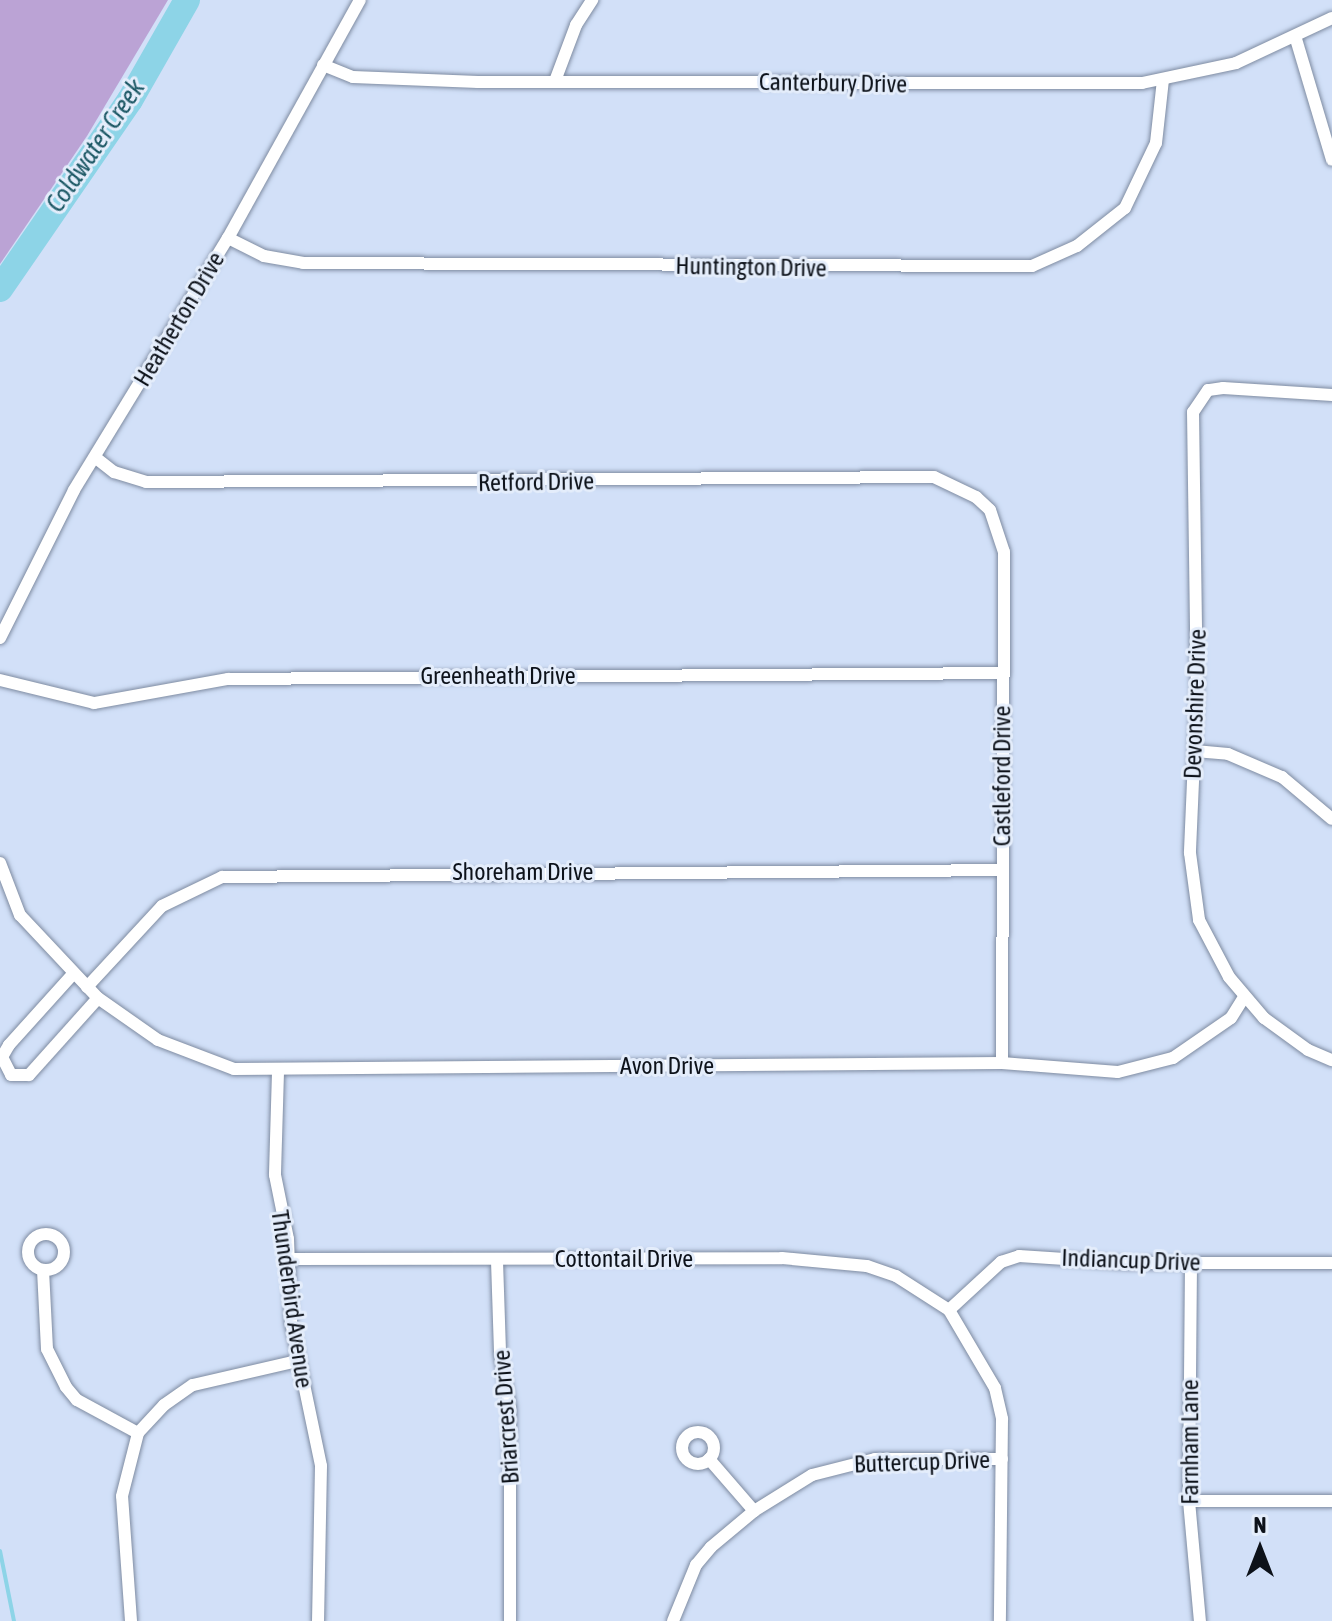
<!DOCTYPE html>
<style>
body{margin:0}
#map{position:relative;width:1332px;height:1621px;overflow:hidden;background:#d2e0f8;font-family:"Asap Condensed",sans-serif}
div>[style]{position:absolute}
.forest>*{inset:0;background:#bba3d5}
.stream>*{height:4px;margin:-2px;padding:0 2px;transform-origin:2px;border-radius:2px;background:#8dd4e7}
.river>*{height:26px;margin:-13px;padding:0 13px;transform-origin:13px;border-radius:13px;background:#8dd4e7}
.roads{filter:drop-shadow(0 0 2px #7e8ba1) drop-shadow(0 0 2px #7e8ba1)}
.street>*{height:12px;margin:-6px;padding:0 6px;transform-origin:6px;border-radius:6px;background:#fff}
.street>.ring{margin:-6px;padding:0;box-sizing:content-box;background:none;border:12px solid #fff;border-radius:50%}
span{translate:-50% -50%;white-space:nowrap;text-align:center;line-height:1.15;-webkit-text-stroke:6px #e4edfb;paint-order:stroke}
.street-label{font-size:24px;color:#0d121a}
.water-label{font-size:26px;color:#1c5865;font-style:italic}
.north{position:absolute;left:1220px;top:1509px;width:80px;height:80px;-webkit-text-stroke:6px #e4edfb;paint-order:stroke;rotate:0deg;font-size:22px;font-weight:700;line-height:32px;text-align:center;color:#0d121a}
.north::after{content:'';display:block;margin:auto;width:28px;height:36px;background:#0d121a;clip-path:polygon(50% 0,100% 100%,50% 72%,0 100%)}
</style>
<div id="map">
<div class="forest">
<div style="clip-path:polygon(0 0,168px 0,87px 136px,0 264px)"></div>
</div>
<div class="stream">
<div style="left:0;top:1551px;width:71px;rotate:78.7deg"></div>
</div>
<div class="river">
<div style="left:0;top:289px;width:229px;rotate:-55.5deg"></div>
<div style="left:130px;top:100px;width:115px;rotate:-60.3deg"></div>
</div>
<div class="roads">
<div class="street">
<div style="left:1296px;top:39px;width:126px;rotate:73.4deg"></div>
<div style="left:323px;top:65px;width:32px;rotate:22deg"></div>
<div style="left:353px;top:77px;width:125px;rotate:2.3deg"></div>
<div style="left:478px;top:82px;width:664px;rotate:0.09deg"></div>
<div style="left:1142px;top:83px;width:96px;rotate:-12deg"></div>
<div style="left:1236px;top:63px;width:106px;rotate:-25.1deg"></div>
<div style="left:555px;top:81px;width:60px;rotate:-69.4deg"></div>
<div style="left:576px;top:25px;width:30px;rotate:-57deg"></div>
<div style="left:228px;top:238px;width:40px;rotate:26.6deg"></div>
<div style="left:264px;top:256px;width:40px;rotate:10deg"></div>
<div style="left:303px;top:263px;width:729px;rotate:0.24deg"></div>
<div style="left:1032px;top:266px;width:49px;rotate:-24deg"></div>
<div style="left:1077px;top:246px;width:61px;rotate:-38.4deg"></div>
<div style="left:1125px;top:208px;width:72px;rotate:-64.5deg"></div>
<div style="left:1156px;top:143px;width:63px;rotate:-83.7deg"></div>
<div style="left:1332px;top:395px;width:109px;rotate:-176.3deg"></div>
<div style="left:1223px;top:388px;width:15px;rotate:172deg"></div>
<div style="left:1208px;top:390px;width:27px;rotate:124deg"></div>
<div style="left:1193px;top:412px;width:278px;rotate:89.2deg"></div>
<div style="left:1197px;top:690px;width:163px;rotate:92.5deg"></div>
<div style="left:1190px;top:853px;width:68px;rotate:82.3deg"></div>
<div style="left:1199px;top:920px;width:64px;rotate:62.2deg"></div>
<div style="left:1229px;top:977px;width:54px;rotate:49.5deg"></div>
<div style="left:1264px;top:1018px;width:54px;rotate:36deg"></div>
<div style="left:1308px;top:1050px;width:26px;rotate:23deg"></div>
<div style="left:96px;top:458px;width:23px;rotate:38deg"></div>
<div style="left:114px;top:472px;width:34px;rotate:17deg"></div>
<div style="left:146px;top:482px;width:788px;rotate:-0.36deg"></div>
<div style="left:934px;top:477px;width:47px;rotate:25.5deg"></div>
<div style="left:976px;top:497px;width:19px;rotate:43deg"></div>
<div style="left:990px;top:510px;width:44px;rotate:71.6deg"></div>
<div style="left:1004px;top:552px;width:511px;rotate:90.22deg"></div>
<div style="left:0;top:638px;width:165px;rotate:-63.4deg"></div>
<div style="left:74px;top:490px;width:295px;rotate:-58.6deg"></div>
<div style="left:228px;top:238px;width:272px;rotate:-61deg"></div>
<div style="left:0;top:680px;width:97px;rotate:13.7deg"></div>
<div style="left:94px;top:703px;width:136px;rotate:-10.2deg"></div>
<div style="left:228px;top:679px;width:774px;rotate:-0.44deg"></div>
<div style="left:1195px;top:751px;width:33px;rotate:5deg"></div>
<div style="left:1228px;top:754px;width:59px;rotate:23.1deg"></div>
<div style="left:1282px;top:777px;width:65px;rotate:40deg"></div>
<div style="left:0;top:863px;width:56px;rotate:69deg"></div>
<div style="left:20px;top:915px;width:114px;rotate:46.8deg"></div>
<div style="left:98px;top:998px;width:73px;rotate:35deg"></div>
<div style="left:158px;top:1040px;width:81px;rotate:20.9deg"></div>
<div style="left:234px;top:1069px;width:768px;rotate:-0.45deg"></div>
<div style="left:1002px;top:1063px;width:116px;rotate:4.4deg"></div>
<div style="left:1118px;top:1072px;width:57px;rotate:-14.3deg"></div>
<div style="left:1173px;top:1058px;width:70px;rotate:-34.6deg"></div>
<div style="left:1231px;top:1018px;width:25px;rotate:-58deg"></div>
<div style="left:73px;top:974px;width:96px;rotate:132deg"></div>
<div style="left:9px;top:1045px;width:14px;rotate:120deg"></div>
<div style="left:2px;top:1057px;width:20px;rotate:63deg"></div>
<div style="left:11px;top:1075px;width:18px"></div>
<div style="left:29px;top:1075px;width:103px;rotate:-48.1deg"></div>
<div style="left:87px;top:987px;width:110px;rotate:-47.2deg"></div>
<div style="left:162px;top:906px;width:67px;rotate:-25.8deg"></div>
<div style="left:222px;top:877px;width:779px;rotate:-0.51deg"></div>
<div style="left:278px;top:1072px;width:103px;rotate:91.7deg"></div>
<div style="left:275px;top:1175px;width:65px;rotate:78.5deg"></div>
<div style="left:288px;top:1239px;width:83px;rotate:87.9deg"></div>
<div style="left:291px;top:1322px;width:147px;rotate:78.2deg"></div>
<div style="left:321px;top:1466px;width:155px;rotate:91.1deg"></div>
<div class="ring" style="left:28px;top:1234px;width:24px;height:24px"></div>
<div style="left:288px;top:1259px;width:494px;rotate:-0.1deg"></div>
<div style="left:782px;top:1258px;width:85px;rotate:5.4deg"></div>
<div style="left:867px;top:1266px;width:31px;rotate:19deg"></div>
<div style="left:896px;top:1276px;width:63px;rotate:32.7deg"></div>
<div style="left:949px;top:1310px;width:91px;rotate:59.5deg"></div>
<div style="left:995px;top:1388px;width:32px;rotate:77deg"></div>
<div style="left:1002px;top:1419px;width:202px;rotate:90.6deg"></div>
<div style="left:497px;top:1261px;width:92px;rotate:88.1deg"></div>
<div style="left:500px;top:1353px;width:56px;rotate:79.7deg"></div>
<div style="left:510px;top:1408px;width:213px;rotate:90deg"></div>
<div style="left:1191px;top:1263px;width:238px;rotate:90.5deg"></div>
<div style="left:1189px;top:1501px;width:121px;rotate:84.8deg"></div>
<div style="left:43px;top:1270px;width:79px;rotate:87.1deg"></div>
<div style="left:47px;top:1349px;width:42px;rotate:63.4deg"></div>
<div style="left:66px;top:1387px;width:17px;rotate:50deg"></div>
<div style="left:77px;top:1400px;width:69px;rotate:28.4deg"></div>
<div style="left:949px;top:1310px;width:71px;rotate:-42.7deg"></div>
<div style="left:1001px;top:1262px;width:19px;rotate:-18deg"></div>
<div style="left:1019px;top:1256px;width:107px;rotate:3.7deg"></div>
<div style="left:1126px;top:1263px;width:206px"></div>
<div class="ring" style="left:682px;top:1432px;width:20px;height:20px"></div>
<div style="left:709px;top:1459px;width:69px;rotate:49.1deg"></div>
<div style="left:1189px;top:1501px;width:143px"></div>
<div style="left:131px;top:1621px;width:125px;rotate:-94.1deg"></div>
<div style="left:122px;top:1496px;width:65px;rotate:-75.7deg"></div>
<div style="left:138px;top:1433px;width:38px;rotate:-47deg"></div>
<div style="left:164px;top:1405px;width:35px;rotate:-35deg"></div>
<div style="left:193px;top:1385px;width:107px;rotate:-13deg"></div>
<div style="left:673px;top:1621px;width:61px;rotate:-67.7deg"></div>
<div style="left:696px;top:1565px;width:23px;rotate:-50deg"></div>
<div style="left:711px;top:1547px;width:56px;rotate:-39.9deg"></div>
<div style="left:754px;top:1511px;width:68px;rotate:-31.8deg"></div>
<div style="left:812px;top:1475px;width:65px;rotate:-14.3deg"></div>
<div style="left:875px;top:1459px;width:127px"></div>
</div>
</div>
<div class="street-label">
<span style="left:833px;top:83px;rotate:1deg">Canterbury Drive</span>
<span style="left:751px;top:267px;rotate:1deg">Huntington Drive</span>
<span style="left:179px;top:319px;rotate:-59deg">Heatherton Drive</span>
<span style="left:536px;top:482px;rotate:-1deg">Retford Drive</span>
<span style="left:498px;top:676px">Greenheath Drive</span>
<span style="left:1195px;top:704px;rotate:-88deg">Devonshire Drive</span>
<span style="left:1002px;top:776px;rotate:-90deg">Castleford Drive</span>
<span style="left:523px;top:872px">Shoreham Drive</span>
<span style="left:667px;top:1066px">Avon Drive</span>
<span style="left:624px;top:1259px">Cottontail Drive</span>
<span style="left:1131px;top:1260px;rotate:2deg">Indiancup Drive</span>
<span style="left:292px;top:1299px;rotate:82deg">Thunderbird Avenue</span>
<span style="left:506px;top:1417px;rotate:-94deg">Briarcrest Drive</span>
<span style="left:1190px;top:1442px;rotate:-90deg">Farnham Lane</span>
<span style="left:922px;top:1462px;rotate:-2deg">Buttercup Drive</span>
</div>
<div class="water-label">
<span style="left:96px;top:146px;rotate:-56deg">Coldwater Creek</span>
</div>
<div class="north">N</div>
</div>
